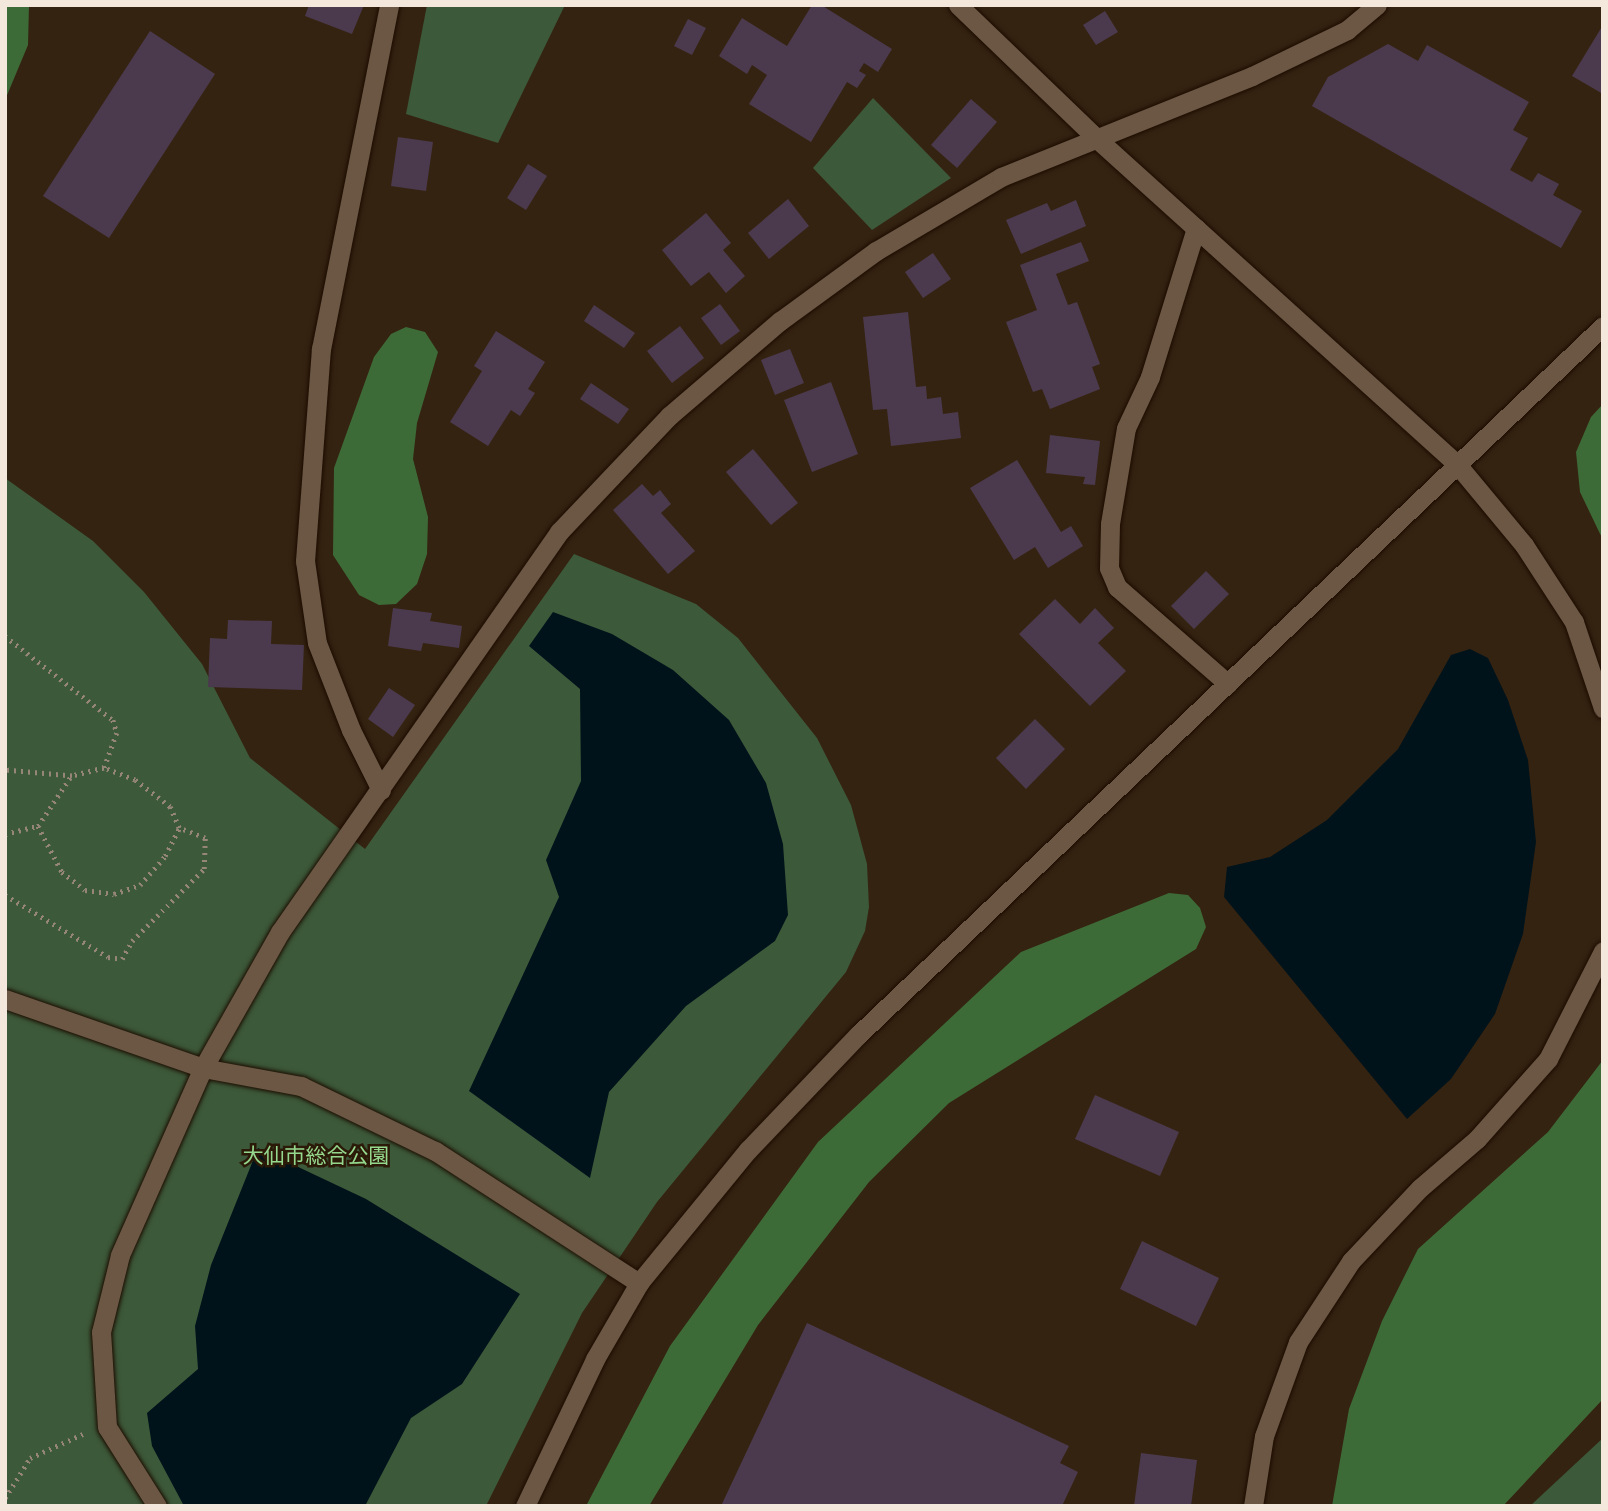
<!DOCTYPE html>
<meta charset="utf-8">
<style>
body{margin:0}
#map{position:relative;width:1608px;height:1511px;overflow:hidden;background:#352311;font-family:Inter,"Noto Sans JP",sans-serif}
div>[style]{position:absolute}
.green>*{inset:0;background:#3c5939}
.forest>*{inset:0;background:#3d6b38}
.water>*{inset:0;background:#00131b}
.building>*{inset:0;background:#4b3a4e}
.path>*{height:4.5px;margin-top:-2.25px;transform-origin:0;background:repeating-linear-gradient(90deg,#958678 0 2px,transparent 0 7px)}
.roads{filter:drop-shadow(0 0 2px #1c0c00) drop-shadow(0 0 2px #1c0c00)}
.minor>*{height:19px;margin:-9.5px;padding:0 9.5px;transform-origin:9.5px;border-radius:9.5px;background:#6b5743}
.tertiary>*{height:19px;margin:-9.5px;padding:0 9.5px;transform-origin:9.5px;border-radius:9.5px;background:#6b5743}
span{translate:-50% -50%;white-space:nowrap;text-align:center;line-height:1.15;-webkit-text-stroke:5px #2b1a08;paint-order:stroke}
.park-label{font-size:21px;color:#95d88d}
.frame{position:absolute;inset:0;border:7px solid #f4e8dd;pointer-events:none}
</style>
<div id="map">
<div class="green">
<div style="clip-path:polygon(427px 5px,565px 5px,498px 143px,406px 114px)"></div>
<div style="clip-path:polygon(873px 98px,951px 178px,872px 230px,813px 168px)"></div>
<div style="clip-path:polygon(5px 478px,93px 541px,144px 592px,202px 664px,250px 758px,365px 849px,574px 554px,696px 604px,738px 638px,817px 738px,851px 805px,867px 864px,869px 907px,865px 931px,846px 972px,657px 1202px,582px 1313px,486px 1506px,5px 1506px)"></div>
<div style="clip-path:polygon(1603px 1438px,1603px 1506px,1530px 1506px)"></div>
</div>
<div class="forest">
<div style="clip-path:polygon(5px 5px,29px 5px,28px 45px,5px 100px)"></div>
<div style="clip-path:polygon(406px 327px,425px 332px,438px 352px,417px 423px,413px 459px,428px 517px,427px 554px,417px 584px,396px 604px,379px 605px,359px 595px,333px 555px,334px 468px,374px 357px,391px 334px)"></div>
<div style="clip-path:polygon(1603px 404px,1603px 540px,1580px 492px,1576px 452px,1591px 417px)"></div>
<div style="clip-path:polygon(1169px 893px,1188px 895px,1200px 908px,1206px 927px,1196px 949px,949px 1103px,869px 1182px,758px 1325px,649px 1506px,586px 1506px,670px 1346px,818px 1142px,1021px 952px)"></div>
<div style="clip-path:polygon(1603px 1060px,1603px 1399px,1503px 1506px,1332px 1506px,1349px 1409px,1382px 1321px,1418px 1249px,1548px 1132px)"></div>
</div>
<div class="water">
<div style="clip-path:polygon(553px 612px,612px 634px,673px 670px,729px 720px,766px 783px,783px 844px,788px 915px,775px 941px,686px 1006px,609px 1092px,590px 1178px,469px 1091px,559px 897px,546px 860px,581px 781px,580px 689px,529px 646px)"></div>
<div style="clip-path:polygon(1470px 649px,1488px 658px,1508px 700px,1528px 760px,1536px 842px,1523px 934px,1495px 1014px,1451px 1079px,1407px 1119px,1224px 897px,1227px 867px,1270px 857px,1327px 820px,1398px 749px,1451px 655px)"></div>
<div style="clip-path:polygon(258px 1148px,366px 1199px,520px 1294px,462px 1384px,411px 1418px,365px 1506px,184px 1506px,152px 1446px,147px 1413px,198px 1369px,195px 1326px,211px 1265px)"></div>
</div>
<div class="building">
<div style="clip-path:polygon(309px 5px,364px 5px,352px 34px,305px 16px)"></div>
<div style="clip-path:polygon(812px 5px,821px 5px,892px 49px,878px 72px,864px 63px,859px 71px,866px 75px,857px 88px,847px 82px,811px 142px,749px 104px,767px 75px,752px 65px,747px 74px,719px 56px,742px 18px,787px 46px)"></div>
<div style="clip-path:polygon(1105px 11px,1118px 32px,1096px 45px,1083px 25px)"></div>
<div style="clip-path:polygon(688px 19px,706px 28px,692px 55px,674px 46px)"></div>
<div style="clip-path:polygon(1603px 25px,1603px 94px,1572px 76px)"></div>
<div style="clip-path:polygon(150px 31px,215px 74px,109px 238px,43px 196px)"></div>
<div style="clip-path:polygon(1388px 44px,1418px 61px,1427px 45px,1529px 102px,1513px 130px,1528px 138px,1510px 170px,1532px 182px,1538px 173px,1559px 184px,1553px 195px,1582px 211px,1561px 248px,1312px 106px,1328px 77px)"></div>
<div style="clip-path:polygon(971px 99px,997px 122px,957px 168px,931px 145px)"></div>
<div style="clip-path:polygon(398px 137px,433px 142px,426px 191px,391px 186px)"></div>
<div style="clip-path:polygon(528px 164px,547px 176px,526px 210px,507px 198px)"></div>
<div style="clip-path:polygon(788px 199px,809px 226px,769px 259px,748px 233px)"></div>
<div style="clip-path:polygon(1076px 200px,1086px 226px,1021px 254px,1006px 220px,1047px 203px,1051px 211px)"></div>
<div style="clip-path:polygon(706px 213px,731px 243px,723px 250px,745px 276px,726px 293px,709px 272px,691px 286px,662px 250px)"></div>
<div style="clip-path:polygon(1081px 242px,1089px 261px,1056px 274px,1068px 305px,1077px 302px,1100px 364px,1092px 367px,1100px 389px,1050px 409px,1042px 389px,1033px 392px,1006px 322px,1037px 310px,1020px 265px)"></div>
<div style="clip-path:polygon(933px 253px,951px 279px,923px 298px,905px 272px)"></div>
<div style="clip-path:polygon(720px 304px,740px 331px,721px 345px,701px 318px)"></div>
<div style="clip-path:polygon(594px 305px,635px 333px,624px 348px,584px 321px)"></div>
<div style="clip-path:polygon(908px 312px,916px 387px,926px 386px,927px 399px,941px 397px,943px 414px,958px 412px,961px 438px,891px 446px,887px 409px,873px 410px,863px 317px)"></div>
<div style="clip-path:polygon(680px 326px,704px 358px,672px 383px,647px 351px)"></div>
<div style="clip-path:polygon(496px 331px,545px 362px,528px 389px,535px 393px,520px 416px,511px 410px,488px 446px,450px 422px,482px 371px,474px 366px)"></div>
<div style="clip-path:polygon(790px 349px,804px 383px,775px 395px,761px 360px)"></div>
<div style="clip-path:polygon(831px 382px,858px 454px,812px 472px,784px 400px)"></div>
<div style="clip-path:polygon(591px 383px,629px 409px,618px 424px,580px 399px)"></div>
<div style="clip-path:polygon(1050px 435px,1100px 441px,1095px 485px,1083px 484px,1085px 477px,1046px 473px)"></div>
<div style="clip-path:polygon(753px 449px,798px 503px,771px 525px,726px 472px)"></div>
<div style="clip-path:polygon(1017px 460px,1061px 532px,1071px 526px,1083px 546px,1048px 568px,1035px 547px,1014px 560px,970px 488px)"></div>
<div style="clip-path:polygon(642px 484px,653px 496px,660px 490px,671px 504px,661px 513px,695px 551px,668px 574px,613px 510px)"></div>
<div style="clip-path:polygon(1206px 571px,1229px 594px,1194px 629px,1171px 606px)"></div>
<div style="clip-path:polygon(1055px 599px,1080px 624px,1095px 608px,1114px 628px,1098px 643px,1126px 671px,1090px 706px,1019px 634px)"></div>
<div style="clip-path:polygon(393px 608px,432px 613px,430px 621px,462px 626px,459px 648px,423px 643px,421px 651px,388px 646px)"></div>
<div style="clip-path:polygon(228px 620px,272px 621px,271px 644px,304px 645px,302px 690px,208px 687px,210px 638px,227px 639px)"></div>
<div style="clip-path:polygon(389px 688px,415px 705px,393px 737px,368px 719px)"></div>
<div style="clip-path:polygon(1035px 719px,1065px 749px,1026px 789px,996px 758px)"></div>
<div style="clip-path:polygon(1095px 1095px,1179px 1132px,1160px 1176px,1075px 1139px)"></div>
<div style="clip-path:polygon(1142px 1241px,1219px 1278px,1196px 1326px,1120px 1289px)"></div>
<div style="clip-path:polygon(807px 1323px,1069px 1446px,1060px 1463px,1078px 1472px,1062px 1506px,721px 1506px)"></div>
<div style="clip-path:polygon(1141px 1453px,1197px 1460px,1191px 1506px,1134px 1506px)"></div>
</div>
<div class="path">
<div style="left:5px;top:636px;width:137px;rotate:37.9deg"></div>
<div style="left:113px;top:720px;width:14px;rotate:73deg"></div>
<div style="left:117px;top:733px;width:37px;rotate:110deg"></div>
<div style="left:104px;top:768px;width:33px;rotate:166deg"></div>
<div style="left:72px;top:776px;width:67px;rotate:-174.9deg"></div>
<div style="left:38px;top:826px;width:60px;rotate:-56.6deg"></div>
<div style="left:5px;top:834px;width:34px;rotate:-14deg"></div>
<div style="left:38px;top:826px;width:52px;rotate:62.4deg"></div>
<div style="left:62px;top:872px;width:29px;rotate:38deg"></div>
<div style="left:85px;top:890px;width:29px;rotate:8deg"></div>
<div style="left:114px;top:894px;width:28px;rotate:-19deg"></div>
<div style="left:140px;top:885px;width:38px;rotate:-49deg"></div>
<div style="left:165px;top:856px;width:31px;rotate:-63deg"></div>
<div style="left:179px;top:828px;width:23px;rotate:-113deg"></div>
<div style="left:170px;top:807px;width:44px;rotate:-142.4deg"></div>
<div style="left:135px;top:780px;width:33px;rotate:-159deg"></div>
<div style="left:5px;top:895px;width:120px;rotate:31deg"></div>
<div style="left:108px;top:957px;width:14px;rotate:8deg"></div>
<div style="left:122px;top:959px;width:21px;rotate:-61deg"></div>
<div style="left:132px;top:941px;width:102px;rotate:-45deg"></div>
<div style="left:204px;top:869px;width:31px;rotate:-88deg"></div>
<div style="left:205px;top:838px;width:28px;rotate:-159deg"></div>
<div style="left:5px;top:1498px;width:47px;rotate:-58deg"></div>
<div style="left:30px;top:1458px;width:58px;rotate:-24.4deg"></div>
</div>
<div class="roads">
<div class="minor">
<div style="left:1196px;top:228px;width:156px;rotate:107.2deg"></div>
<div style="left:1150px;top:377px;width:56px;rotate:115.2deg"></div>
<div style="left:1126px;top:428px;width:97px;rotate:99.5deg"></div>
<div style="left:1110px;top:524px;width:44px;rotate:91.3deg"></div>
<div style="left:1109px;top:568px;width:21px;rotate:67deg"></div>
<div style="left:1117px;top:587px;width:147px;rotate:41.1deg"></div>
<div style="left:1456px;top:463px;width:107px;rotate:50.3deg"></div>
<div style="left:1524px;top:545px;width:92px;rotate:57deg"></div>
<div style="left:1574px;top:622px;width:91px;rotate:71.4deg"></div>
<div style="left:381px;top:790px;width:67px;rotate:-116.6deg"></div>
<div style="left:351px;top:730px;width:93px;rotate:-111.3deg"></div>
<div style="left:317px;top:643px;width:83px;rotate:-98.3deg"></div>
<div style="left:305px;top:561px;width:213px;rotate:-85.7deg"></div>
<div style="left:321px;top:349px;width:351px;rotate:-78.8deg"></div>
<div style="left:5px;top:999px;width:210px;rotate:19.2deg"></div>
<div style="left:203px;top:1068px;width:100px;rotate:10.4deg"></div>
<div style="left:301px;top:1086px;width:149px;rotate:25.9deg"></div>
<div style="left:435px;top:1151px;width:243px;rotate:32.9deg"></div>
<div style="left:157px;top:1506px;width:93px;rotate:-122.3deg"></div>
<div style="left:107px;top:1427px;width:95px;rotate:-93.6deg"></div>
<div style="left:101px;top:1332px;width:79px;rotate:-76.1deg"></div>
<div style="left:120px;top:1255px;width:205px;rotate:-66.1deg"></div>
<div style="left:203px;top:1068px;width:156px;rotate:-60.5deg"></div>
<div style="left:280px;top:932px;width:488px;rotate:-55.1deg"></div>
<div style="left:559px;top:532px;width:160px;rotate:-46.5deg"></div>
<div style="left:669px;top:416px;width:146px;rotate:-40.6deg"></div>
<div style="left:780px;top:321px;width:119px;rotate:-36.1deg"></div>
<div style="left:876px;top:251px;width:145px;rotate:-30.6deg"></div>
<div style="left:1001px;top:177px;width:271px;rotate:-21.9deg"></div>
<div style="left:1252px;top:76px;width:106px;rotate:-25.8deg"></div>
<div style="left:1347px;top:30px;width:39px;rotate:-40deg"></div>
<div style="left:1253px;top:1506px;width:71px;rotate:-81.1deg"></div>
<div style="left:1264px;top:1436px;width:100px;rotate:-70.1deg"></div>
<div style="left:1298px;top:1342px;width:97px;rotate:-56.8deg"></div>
<div style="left:1351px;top:1261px;width:100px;rotate:-46.6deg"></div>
<div style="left:1420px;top:1188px;width:75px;rotate:-40.7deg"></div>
<div style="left:1477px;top:1139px;width:107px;rotate:-48.4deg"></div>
<div style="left:1548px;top:1059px;width:121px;rotate:-63deg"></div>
</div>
<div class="tertiary">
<div style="left:958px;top:5px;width:192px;rotate:43.9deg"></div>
<div style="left:1096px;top:138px;width:485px;rotate:42.1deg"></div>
<div style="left:525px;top:1506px;width:163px;rotate:-64.5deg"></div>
<div style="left:595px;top:1359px;width:88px;rotate:-59.9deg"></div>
<div style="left:639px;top:1283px;width:172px;rotate:-50.7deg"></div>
<div style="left:748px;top:1150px;width:159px;rotate:-46.3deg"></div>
<div style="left:858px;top:1035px;width:1028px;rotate:-43.58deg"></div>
</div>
</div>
<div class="park-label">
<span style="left:316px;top:1156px">大仙市総合公園</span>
</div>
<div class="frame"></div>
</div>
